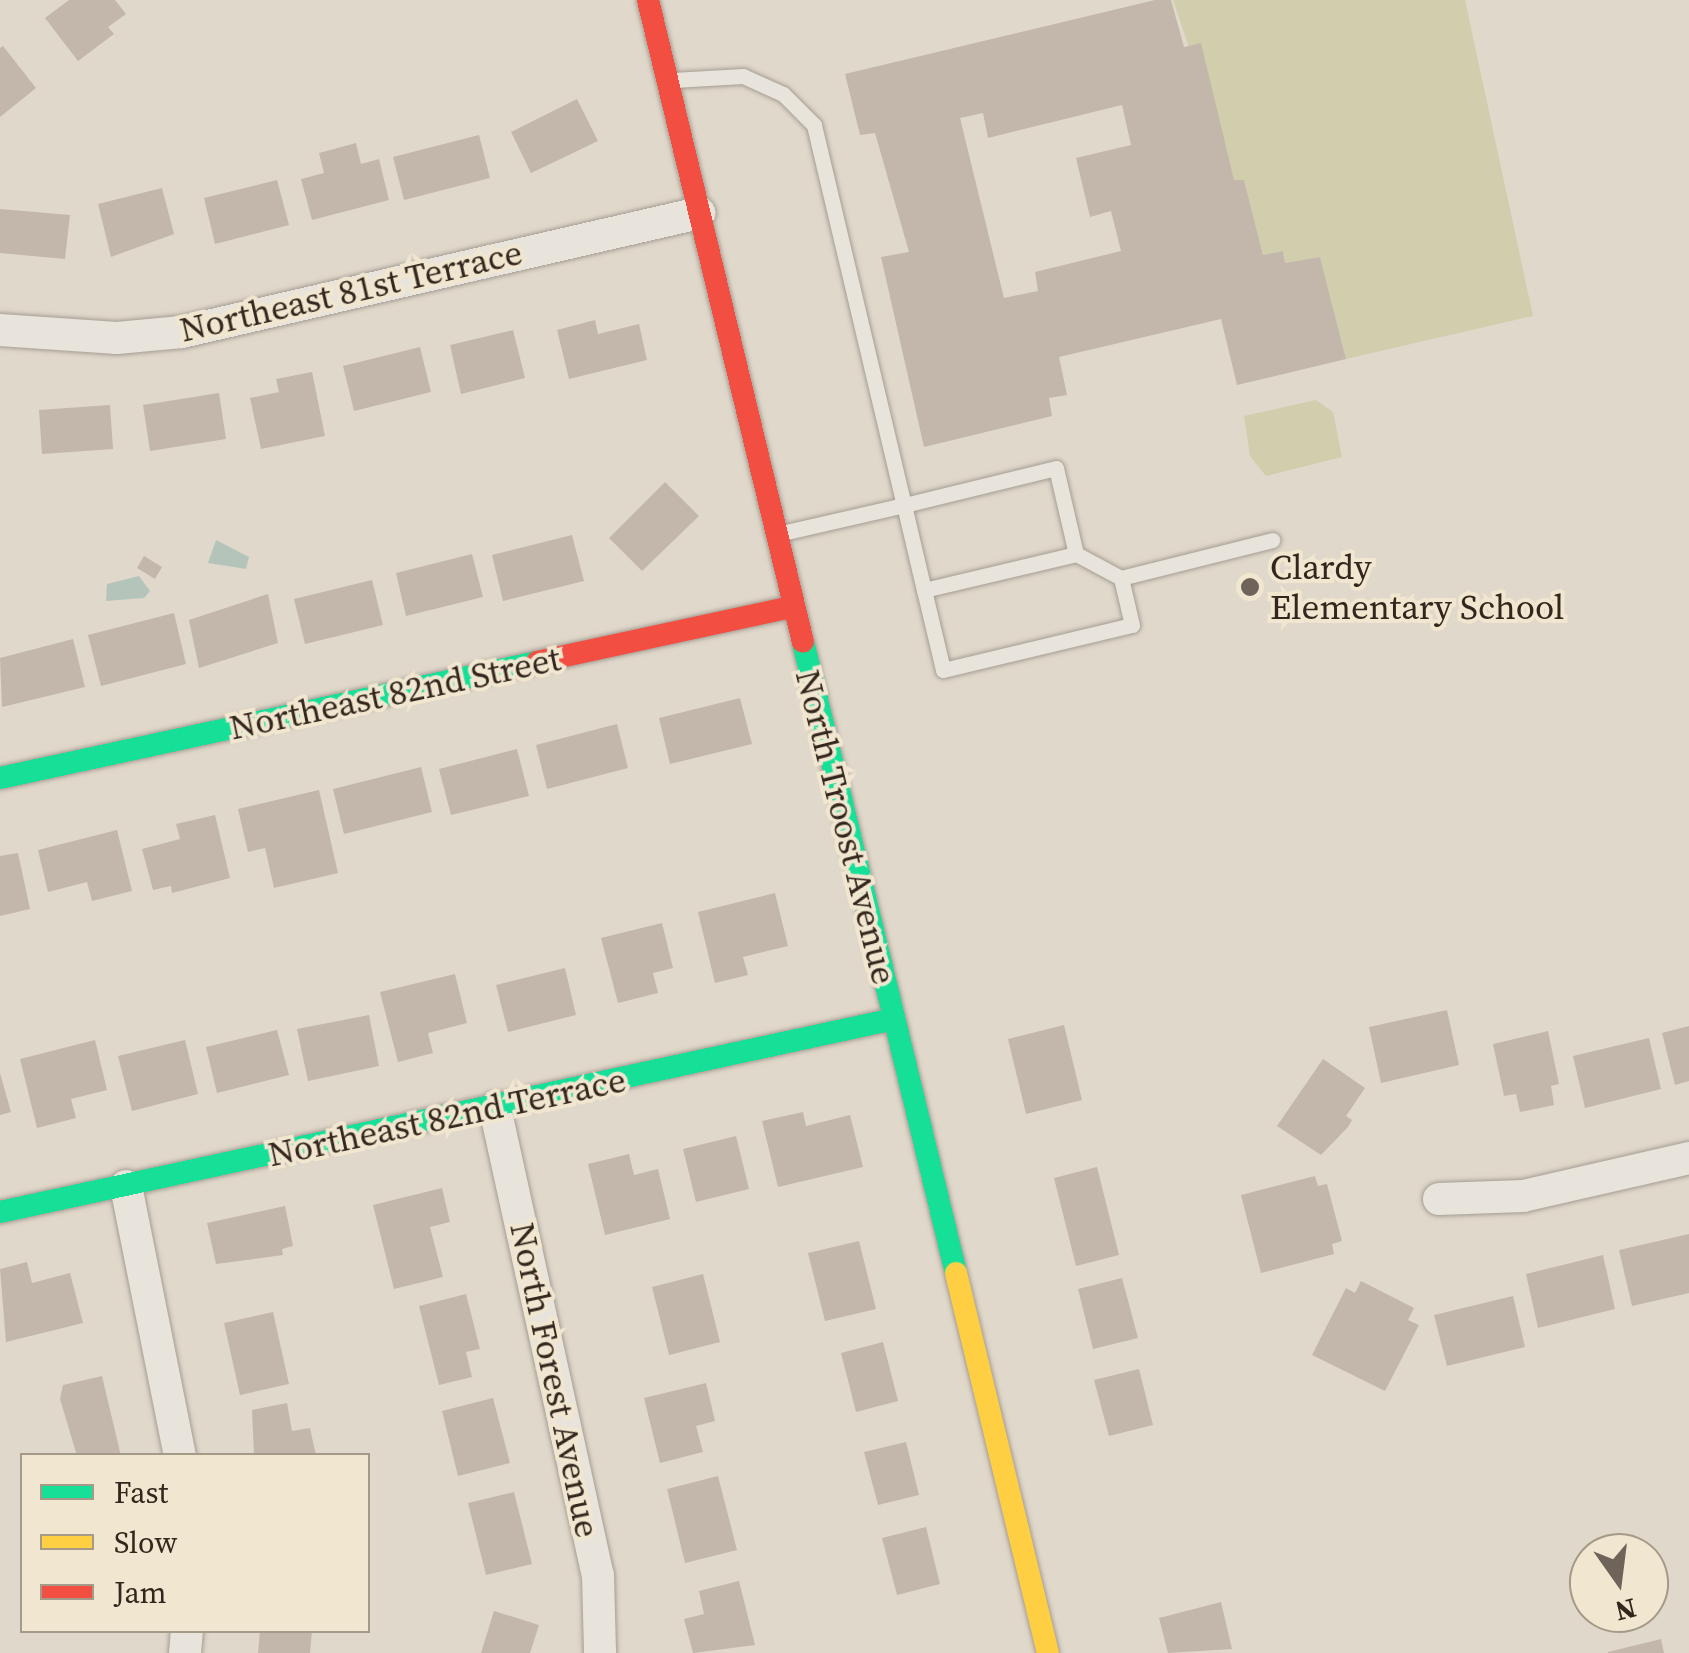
<!DOCTYPE html>
<style>
body{margin:0}
#map{position:relative;width:1689px;height:1653px;overflow:hidden;background:#e0d8ca;font-family:"Source Serif 4",serif}
div>[style]{position:absolute}
.green>*{inset:0;background:#d0cead}
.water>*{inset:0;background:#b5c4bb}
.building>*{inset:0;background:#c3b7ab}
.roads{filter:drop-shadow(0 0 2px #a59d94) drop-shadow(0 0 2px #a59d94)}
.lane>*{height:15px;margin:-7.5px;padding:0 7.5px;transform-origin:7.5px;border-radius:7.5px;background:#e8e4db}
.street>*{height:32px;margin:-16px;padding:0 16px;transform-origin:16px;border-radius:16px;background:#e8e4db}
.fast>*{height:22px;margin:-11px;padding:0 11px;transform-origin:11px;border-radius:11px;background:#16e098}
.slow>*{height:22px;margin:-11px;padding:0 11px;transform-origin:11px;border-radius:11px;background:#ffcf43}
.jam>*{height:22px;margin:-11px;padding:0 11px;transform-origin:11px;border-radius:11px;background:#f24e42}
.dots>*{width:28px;height:28px;translate:-50% -50%;box-sizing:border-box;border:5px solid #f1e6d0;border-radius:50%}
span{translate:-50% -50%;white-space:nowrap;text-align:center;line-height:1.15;-webkit-text-stroke:8px #f1e6d0;paint-order:stroke}
.street-label{font-size:35px;color:#32261d}
.poi-label{font-size:35px;color:#32261d}
.left{translate:0 -50%;text-align:left}
.legend{position:absolute;left:20px;top:1453px;width:350px;height:180px;box-sizing:border-box;background:#f1e6d0;border:2px solid #a59988;margin:0;padding:12px 18px;list-style:none;font-size:30px;color:#32261d}
.legend li{display:flex;align-items:center;gap:20px;height:50px}
.legend b{width:50px;border:2px solid #a59988}
.north{position:absolute;left:1569px;top:1533px;width:100px;height:100px;box-sizing:border-box;background:#f1e6d0;border:2px solid #a59988;border-radius:50%;rotate:166deg;font-size:28px;font-weight:700;line-height:40px;text-align:center;color:#32261d}
.north::after{content:'';display:block;margin:auto;width:35px;height:45px;background:#6f645a;clip-path:polygon(50% 0,100% 100%,50% 72%,0 100%)}
</style>
<div id="map">
<div class="green">
<div style="clip-path:polygon(1173px 0,1465px 0,1533px 316px,1346px 359px,1320px 257px,1285px 263px,1283px 251px,1263px 255px,1244px 180px,1234px 180px)"></div>
<div style="clip-path:polygon(1316px 400px,1333px 412px,1342px 457px,1266px 476px,1250px 456px,1244px 416px)"></div>
</div>
<div class="water">
<div style="clip-path:polygon(216px 540px,249px 557px,246px 569px,208px 563px)"></div>
<div style="clip-path:polygon(139px 576px,150px 591px,144px 598px,106px 601px,107px 584px)"></div>
</div>
<div class="building">
<div style="clip-path:polygon(69px 0,115px 0,126px 14px,108px 27px,114px 34px,78px 61px,45px 18px)"></div>
<div style="clip-path:polygon(evenodd,1155px 0,1171px 0,1184px 47px,1201px 43px,1234px 180px,1244px 180px,1263px 255px,1283px 251px,1285px 263px,1320px 257px,1346px 359px,1237px 385px,1221px 319px,1059px 357px,1067px 395px,1049px 398px,1052px 416px,924px 447px,881px 257px,909px 252px,875px 133px,860px 135px,845px 74px,1155px 0,1122px 105px,1131px 145px,1076px 158px,1090px 217px,1111px 211px,1121px 251px,1035px 272px,1038px 291px,1004px 298px,960px 118px,983px 113px,988px 138px,1122px 105px)"></div>
<div style="clip-path:polygon(3px 46px,36px 88px,0 117px,0 48px)"></div>
<div style="clip-path:polygon(577px 99px,598px 141px,531px 173px,511px 132px)"></div>
<div style="clip-path:polygon(479px 135px,490px 178px,404px 200px,393px 157px)"></div>
<div style="clip-path:polygon(356px 143px,361px 164px,379px 159px,389px 200px,312px 220px,301px 179px,324px 173px,319px 153px)"></div>
<div style="clip-path:polygon(277px 180px,289px 225px,215px 244px,204px 198px)"></div>
<div style="clip-path:polygon(162px 188px,174px 234px,111px 257px,98px 204px)"></div>
<div style="clip-path:polygon(0 209px,70px 215px,65px 259px,0 253px)"></div>
<div style="clip-path:polygon(595px 320px,598px 334px,639px 324px,647px 360px,569px 379px,557px 330px)"></div>
<div style="clip-path:polygon(513px 330px,525px 378px,461px 394px,450px 345px)"></div>
<div style="clip-path:polygon(420px 347px,431px 392px,354px 411px,343px 366px)"></div>
<div style="clip-path:polygon(312px 372px,325px 436px,261px 449px,250px 398px,279px 392px,276px 379px)"></div>
<div style="clip-path:polygon(219px 393px,226px 439px,150px 451px,143px 405px)"></div>
<div style="clip-path:polygon(110px 405px,113px 449px,42px 454px,39px 410px)"></div>
<div style="clip-path:polygon(665px 482px,699px 516px,642px 571px,609px 538px)"></div>
<div style="clip-path:polygon(572px 535px,584px 581px,503px 601px,492px 555px)"></div>
<div style="clip-path:polygon(472px 554px,483px 597px,406px 616px,396px 573px)"></div>
<div style="clip-path:polygon(144px 556px,162px 567px,155px 579px,137px 568px)"></div>
<div style="clip-path:polygon(372px 580px,383px 625px,305px 644px,294px 599px)"></div>
<div style="clip-path:polygon(268px 594px,278px 643px,199px 668px,189px 620px)"></div>
<div style="clip-path:polygon(174px 613px,186px 664px,101px 686px,88px 635px)"></div>
<div style="clip-path:polygon(73px 639px,85px 687px,2px 707px,0 658px)"></div>
<div style="clip-path:polygon(740px 698px,752px 744px,670px 764px,659px 718px)"></div>
<div style="clip-path:polygon(617px 724px,628px 768px,547px 789px,536px 745px)"></div>
<div style="clip-path:polygon(517px 749px,529px 796px,451px 815px,439px 769px)"></div>
<div style="clip-path:polygon(421px 767px,432px 812px,344px 834px,333px 789px)"></div>
<div style="clip-path:polygon(319px 790px,338px 873px,274px 888px,265px 848px,248px 852px,238px 809px)"></div>
<div style="clip-path:polygon(215px 815px,230px 878px,172px 893px,171px 886px,153px 890px,142px 849px,180px 839px,176px 824px)"></div>
<div style="clip-path:polygon(117px 830px,132px 891px,92px 901px,87px 882px,48px 892px,38px 850px)"></div>
<div style="clip-path:polygon(18px 853px,30px 909px,0 916px,0 856px)"></div>
<div style="clip-path:polygon(775px 893px,788px 946px,743px 957px,748px 975px,715px 983px,698px 912px)"></div>
<div style="clip-path:polygon(662px 923px,673px 968px,653px 973px,658px 993px,618px 1003px,601px 938px)"></div>
<div style="clip-path:polygon(565px 968px,576px 1015px,508px 1032px,496px 985px)"></div>
<div style="clip-path:polygon(455px 974px,467px 1023px,428px 1033px,433px 1053px,398px 1062px,380px 992px)"></div>
<div style="clip-path:polygon(1447px 1010px,1459px 1065px,1381px 1083px,1369px 1027px)"></div>
<div style="clip-path:polygon(369px 1015px,379px 1066px,308px 1081px,297px 1029px)"></div>
<div style="clip-path:polygon(1064px 1025px,1082px 1100px,1026px 1114px,1008px 1039px)"></div>
<div style="clip-path:polygon(1689px 1026px,1689px 1081px,1675px 1085px,1662px 1033px)"></div>
<div style="clip-path:polygon(277px 1030px,289px 1075px,217px 1093px,206px 1047px)"></div>
<div style="clip-path:polygon(1548px 1031px,1559px 1084px,1551px 1086px,1554px 1105px,1520px 1112px,1516px 1094px,1504px 1096px,1493px 1044px)"></div>
<div style="clip-path:polygon(1649px 1038px,1661px 1089px,1585px 1108px,1573px 1056px)"></div>
<div style="clip-path:polygon(95px 1040px,107px 1090px,71px 1099px,76px 1118px,37px 1128px,20px 1059px)"></div>
<div style="clip-path:polygon(185px 1040px,198px 1094px,132px 1111px,118px 1056px)"></div>
<div style="clip-path:polygon(1323px 1059px,1365px 1088px,1346px 1116px,1352px 1120px,1348px 1127px,1321px 1155px,1277px 1126px)"></div>
<div style="clip-path:polygon(0 1073px,11px 1112px,0 1115px)"></div>
<div style="clip-path:polygon(803px 1112px,806px 1126px,850px 1115px,863px 1167px,778px 1187px,762px 1121px)"></div>
<div style="clip-path:polygon(736px 1136px,749px 1189px,696px 1202px,683px 1149px)"></div>
<div style="clip-path:polygon(629px 1154px,634px 1175px,658px 1169px,670px 1219px,605px 1235px,588px 1164px)"></div>
<div style="clip-path:polygon(1097px 1167px,1119px 1255px,1076px 1266px,1054px 1178px)"></div>
<div style="clip-path:polygon(1315px 1176px,1318px 1186px,1327px 1184px,1342px 1241px,1332px 1244px,1334px 1254px,1261px 1273px,1241px 1195px)"></div>
<div style="clip-path:polygon(442px 1188px,450px 1222px,430px 1227px,443px 1277px,394px 1289px,373px 1205px)"></div>
<div style="clip-path:polygon(285px 1206px,293px 1246px,282px 1249px,283px 1255px,216px 1264px,207px 1223px)"></div>
<div style="clip-path:polygon(1689px 1234px,1689px 1293px,1632px 1306px,1619px 1250px)"></div>
<div style="clip-path:polygon(859px 1241px,876px 1309px,825px 1321px,808px 1253px)"></div>
<div style="clip-path:polygon(1603px 1255px,1615px 1309px,1538px 1328px,1526px 1274px)"></div>
<div style="clip-path:polygon(27px 1262px,32px 1283px,70px 1273px,83px 1323px,6px 1342px,0 1269px)"></div>
<div style="clip-path:polygon(703px 1274px,720px 1342px,669px 1355px,652px 1287px)"></div>
<div style="clip-path:polygon(1122px 1278px,1138px 1338px,1093px 1349px,1078px 1289px)"></div>
<div style="clip-path:polygon(1361px 1281px,1414px 1308px,1408px 1320px,1419px 1325px,1385px 1391px,1312px 1355px,1346px 1288px,1355px 1293px)"></div>
<div style="clip-path:polygon(466px 1294px,480px 1349px,466px 1352px,472px 1377px,439px 1385px,419px 1306px)"></div>
<div style="clip-path:polygon(1513px 1296px,1525px 1347px,1447px 1366px,1434px 1315px)"></div>
<div style="clip-path:polygon(273px 1312px,289px 1384px,240px 1395px,224px 1323px)"></div>
<div style="clip-path:polygon(883px 1342px,898px 1401px,856px 1412px,841px 1353px)"></div>
<div style="clip-path:polygon(1139px 1369px,1153px 1425px,1109px 1436px,1094px 1380px)"></div>
<div style="clip-path:polygon(102px 1376px,121px 1456px,77px 1456px,60px 1399px,63px 1385px)"></div>
<div style="clip-path:polygon(706px 1383px,715px 1421px,696px 1426px,703px 1452px,660px 1463px,644px 1398px)"></div>
<div style="clip-path:polygon(493px 1398px,510px 1463px,458px 1476px,442px 1411px)"></div>
<div style="clip-path:polygon(287px 1403px,292px 1431px,310px 1428px,316px 1456px,254px 1456px,252px 1410px)"></div>
<div style="clip-path:polygon(906px 1442px,919px 1495px,878px 1505px,864px 1452px)"></div>
<div style="clip-path:polygon(718px 1476px,737px 1550px,685px 1563px,667px 1489px)"></div>
<div style="clip-path:polygon(514px 1492px,532px 1564px,486px 1575px,468px 1503px)"></div>
<div style="clip-path:polygon(926px 1527px,940px 1584px,897px 1595px,882px 1538px)"></div>
<div style="clip-path:polygon(739px 1581px,755px 1645px,693px 1653px,684px 1619px,704px 1614px,699px 1591px)"></div>
<div style="clip-path:polygon(1221px 1602px,1232px 1649px,1168px 1653px,1159px 1618px)"></div>
<div style="clip-path:polygon(494px 1611px,539px 1625px,530px 1653px,481px 1653px)"></div>
<div style="clip-path:polygon(260px 1630px,312px 1630px,310px 1653px,258px 1653px)"></div>
<div style="clip-path:polygon(1661px 1639px,1664px 1653px,1608px 1653px,1608px 1652px)"></div>
</div>
<div class="roads">
<div class="lane">
<div style="left:673px;top:80px;width:70px;rotate:-3.3deg"></div>
<div style="left:743px;top:76px;width:44px;rotate:24.2deg"></div>
<div style="left:783px;top:94px;width:44px;rotate:45deg"></div>
<div style="left:814px;top:125px;width:391px;rotate:76.7deg"></div>
<div style="left:904px;top:505px;width:87px;rotate:76.8deg"></div>
<div style="left:924px;top:590px;width:156px;rotate:-13.3deg"></div>
<div style="left:1076px;top:554px;width:88px;rotate:-103.1deg"></div>
<div style="left:1056px;top:468px;width:156px;rotate:166.3deg"></div>
<div style="left:904px;top:505px;width:125px;rotate:167.1deg"></div>
<div style="left:1121px;top:578px;width:156px;rotate:-14.1deg"></div>
<div style="left:924px;top:590px;width:82px;rotate:76.6deg"></div>
<div style="left:943px;top:670px;width:194px;rotate:-13.4deg"></div>
<div style="left:1132px;top:625px;width:48px;rotate:-103.2deg"></div>
<div style="left:1121px;top:578px;width:51px;rotate:-151.9deg"></div>
</div>
<div class="street">
<div style="left:0;top:330px;width:117px;rotate:3.9deg"></div>
<div style="left:117px;top:338px;width:65px;rotate:-5.3deg"></div>
<div style="left:182px;top:332px;width:531px;rotate:-12.96deg"></div>
<div style="left:495px;top:1108px;width:478px;rotate:77.6deg"></div>
<div style="left:598px;top:1575px;width:78px;rotate:88.5deg"></div>
<div style="left:126px;top:1186px;width:275px;rotate:78.7deg"></div>
<div style="left:1439px;top:1199px;width:84px;rotate:-2deg"></div>
<div style="left:1523px;top:1196px;width:170px;rotate:-12.9deg"></div>
<div style="left:185px;top:1653px;width:23px;rotate:-85deg"></div>
</div>
<div class="fast">
<div style="left:803px;top:642px;width:649px;rotate:76.37deg"></div>
<div style="left:0;top:778px;width:549px;rotate:-12.19deg"></div>
<div style="left:0;top:1212px;width:915px;rotate:-12.18deg"></div>
</div>
<div class="slow">
<div style="left:956px;top:1273px;width:391px;rotate:76.4deg"></div>
</div>
<div class="jam">
<div style="left:648px;top:0;width:660px;rotate:76.43deg"></div>
<div style="left:537px;top:662px;width:260px;rotate:-12.2deg"></div>
</div>
</div>
<div class="dots">
<div style="left:1250px;top:587px;background:#6f645a"></div>
</div>
<div class="street-label">
<span style="left:351px;top:291px;rotate:-13deg">Northeast 81st Terrace</span>
<span style="left:395px;top:693px;rotate:-12deg">Northeast 82nd Street</span>
<span style="left:846px;top:827px;rotate:76deg">North Troost Avenue</span>
<span style="left:447px;top:1117px;rotate:-12deg">Northeast 82nd Terrace</span>
<span style="left:555px;top:1380px;rotate:78deg">North Forest Avenue</span>
</div>
<div class="poi-label">
<span class="left" style="left:1270px;top:587px">Clardy<br>Elementary School</span>
</div>
<ul class="legend">
<li><b style="height:12px;background:#16e098"></b>Fast</li>
<li><b style="height:12px;background:#ffcf43"></b>Slow</li>
<li><b style="height:12px;background:#f24e42"></b>Jam</li>
</ul>
<div class="north">N</div>
</div>
